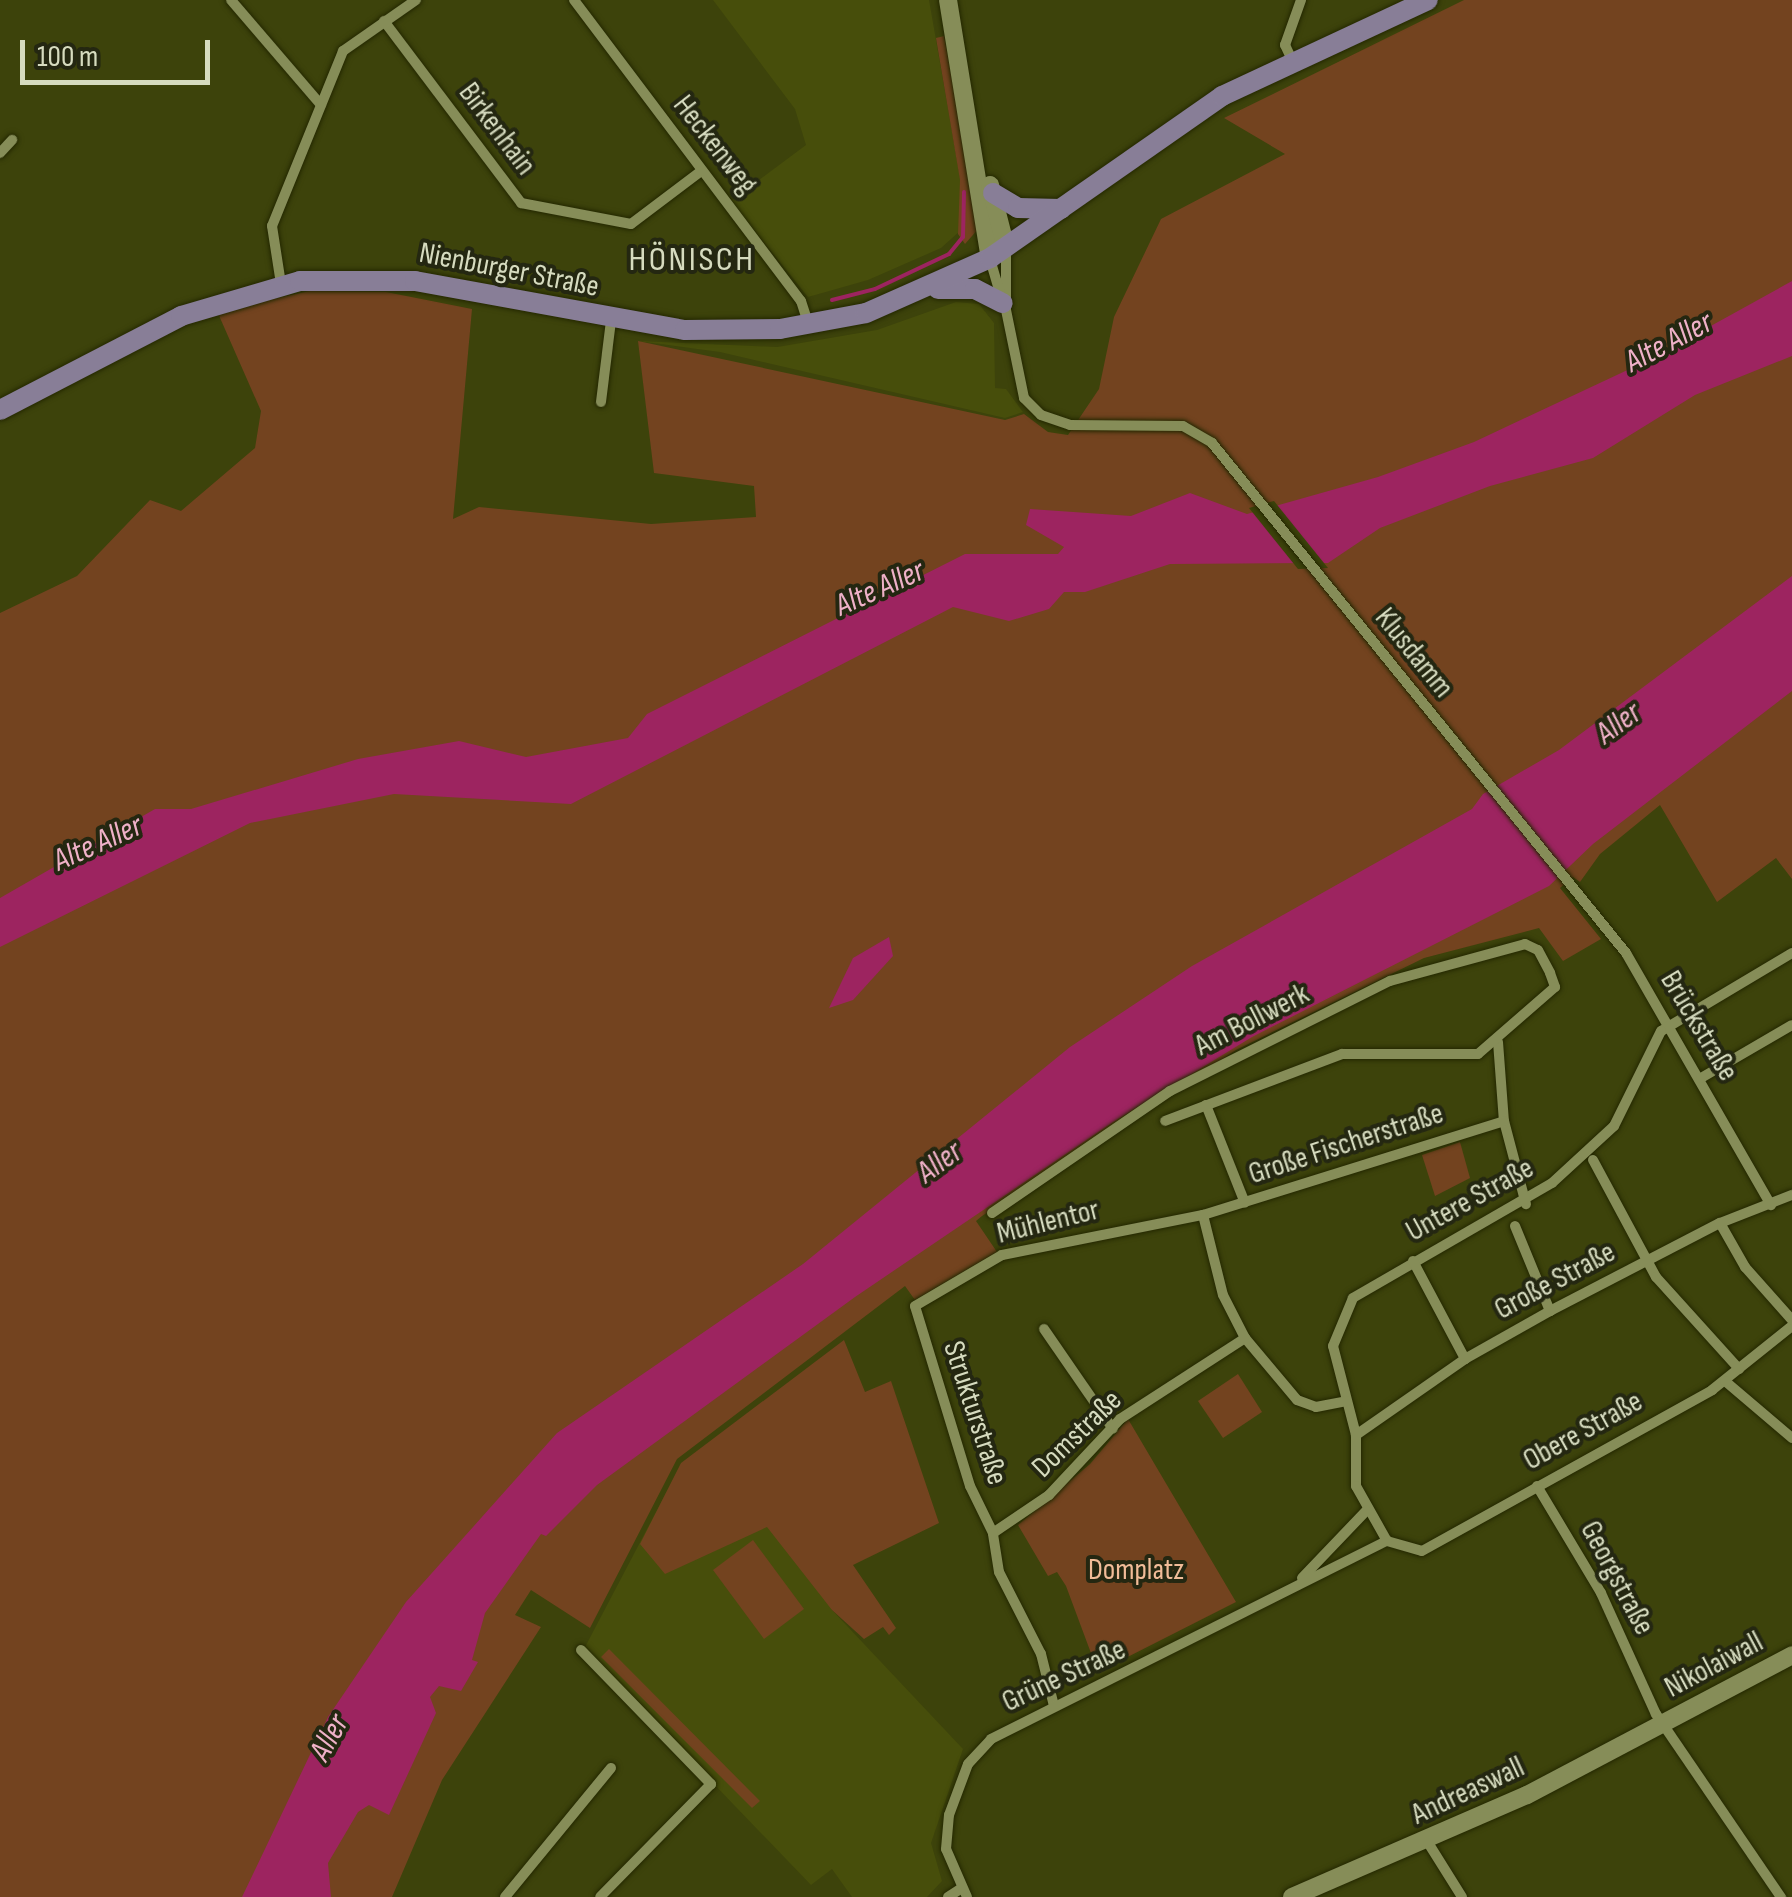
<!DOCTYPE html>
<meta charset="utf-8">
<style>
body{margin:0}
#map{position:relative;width:1792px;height:1897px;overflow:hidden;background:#3d430b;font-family:"Sofia Sans Condensed",sans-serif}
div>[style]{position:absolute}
.built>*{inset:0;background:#474e0b}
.green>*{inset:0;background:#73431f}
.water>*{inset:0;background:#9d2460}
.pier>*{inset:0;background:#3d430b}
.stream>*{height:4px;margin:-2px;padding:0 2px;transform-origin:2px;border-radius:2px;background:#9d2460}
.roads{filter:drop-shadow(0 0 2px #242800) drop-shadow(0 0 2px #242800)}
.street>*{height:10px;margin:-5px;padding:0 5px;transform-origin:5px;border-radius:5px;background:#868d58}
.secondary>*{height:18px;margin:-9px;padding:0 9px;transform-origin:9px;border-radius:9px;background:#868d58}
.primary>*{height:20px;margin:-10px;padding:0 10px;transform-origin:10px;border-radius:10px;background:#887e97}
span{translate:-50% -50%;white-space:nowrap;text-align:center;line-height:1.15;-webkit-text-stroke:8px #242711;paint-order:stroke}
.street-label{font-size:30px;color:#d6dbbf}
.park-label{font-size:30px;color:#f1bc98}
.water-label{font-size:32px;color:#efb1c8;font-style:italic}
.quarter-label{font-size:35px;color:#d6dbbf;letter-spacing:2.5px}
.scale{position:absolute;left:20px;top:40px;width:190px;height:45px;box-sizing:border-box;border:5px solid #d6dbbf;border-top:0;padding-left:12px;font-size:30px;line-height:35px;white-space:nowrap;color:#d6dbbf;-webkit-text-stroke:8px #242711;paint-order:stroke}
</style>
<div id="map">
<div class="built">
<div style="clip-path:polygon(713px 0,929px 0,961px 183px,960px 231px,941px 248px,868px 280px,808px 297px,731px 201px,806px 145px,795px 109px)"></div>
<div style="clip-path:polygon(956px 302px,979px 304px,994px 323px,995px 388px,1006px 389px,1023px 412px,1005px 418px,720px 352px,638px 341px,777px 347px,877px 330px)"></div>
<div style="clip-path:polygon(678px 1470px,783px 1471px,832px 1610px,963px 1749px,931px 1843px,942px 1881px,927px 1897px,852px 1897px,832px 1869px,811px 1885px,584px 1649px)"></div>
</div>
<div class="green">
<div style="clip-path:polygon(1464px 0,1792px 0,1792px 879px,1776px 858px,1717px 902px,1660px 805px,1600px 854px,1580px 882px,1573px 877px,1560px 888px,1601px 939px,1563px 961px,1539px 928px,1424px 958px,1236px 1050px,982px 1216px,976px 1221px,997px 1252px,915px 1300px,905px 1286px,677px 1459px,590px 1628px,531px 1590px,515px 1615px,541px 1627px,442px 1780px,392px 1897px,0 1897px,0 613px,77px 576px,150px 500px,181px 511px,255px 448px,261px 411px,217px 311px,310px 291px,386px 292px,472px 309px,453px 519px,479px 507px,651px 524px,756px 517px,754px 486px,654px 473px,638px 341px,1005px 420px,1024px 414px,1048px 432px,1068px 435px,1099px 389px,1114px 317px,1161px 219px,1285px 154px,1224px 118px)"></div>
<div style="clip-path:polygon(944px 36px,979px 228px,965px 244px,958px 234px,960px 180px,936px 38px)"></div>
<div style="clip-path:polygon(1460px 1142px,1470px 1178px,1435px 1196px,1422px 1155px)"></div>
<div style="clip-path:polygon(844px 1340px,865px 1392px,891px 1381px,939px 1523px,853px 1565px,896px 1628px,889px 1635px,883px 1627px,864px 1639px,832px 1610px,767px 1527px,665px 1574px,640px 1544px,681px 1463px)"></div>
<div style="clip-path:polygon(1238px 1374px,1262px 1412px,1223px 1438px,1198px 1401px)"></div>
<div style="clip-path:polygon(1128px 1419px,1236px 1602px,1098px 1672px,1066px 1586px,1057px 1572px,1048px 1576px,1018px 1525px,1090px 1464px)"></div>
<div style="clip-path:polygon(753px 1540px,804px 1609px,764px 1639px,713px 1570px)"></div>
<div style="clip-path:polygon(609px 1649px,760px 1801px,752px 1808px,601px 1657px)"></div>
</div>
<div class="water">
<div style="clip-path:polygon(1792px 281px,1792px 356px,1695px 395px,1593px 458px,1490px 486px,1380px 528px,1328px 563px,1170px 564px,1085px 592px,1064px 592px,1049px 609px,1009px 621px,953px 607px,571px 804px,394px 794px,250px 823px,0 947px,0 898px,155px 809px,191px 809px,358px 759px,459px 741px,526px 757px,628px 738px,647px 714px,965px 554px,1058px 554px,1064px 547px,1026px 525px,1030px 509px,1131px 516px,1190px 493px,1247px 514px,1378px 477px,1474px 442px,1651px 359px)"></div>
<div style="clip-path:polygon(1792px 576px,1792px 691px,1593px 844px,1549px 886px,1252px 1037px,1113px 1122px,855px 1297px,597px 1485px,546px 1536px,541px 1534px,485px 1613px,472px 1660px,478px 1662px,461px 1691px,439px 1686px,430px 1697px,436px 1713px,389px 1815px,369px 1805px,358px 1812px,328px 1863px,331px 1897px,242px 1897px,328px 1717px,406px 1602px,557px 1433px,803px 1264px,1070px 1047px,1192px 966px,1472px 809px,1483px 794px,1559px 750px)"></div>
<div style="clip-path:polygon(889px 937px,893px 956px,853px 1000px,829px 1008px,853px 958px)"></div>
</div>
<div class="pier">
<div style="clip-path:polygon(1274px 501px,1328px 568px,1298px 569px,1249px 508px)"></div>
</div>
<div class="stream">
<div style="left:832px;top:300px;width:44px;rotate:-14.3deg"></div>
<div style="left:875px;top:289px;width:82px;rotate:-25.3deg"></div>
<div style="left:949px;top:254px;width:22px;rotate:-51deg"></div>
<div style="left:963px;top:237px;width:45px;rotate:-88.7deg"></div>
</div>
<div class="roads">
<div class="street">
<div style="left:231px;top:0;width:138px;rotate:49.4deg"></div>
<div style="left:574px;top:0;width:377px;rotate:53deg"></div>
<div style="left:801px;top:301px;width:26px;rotate:72deg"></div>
<div style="left:384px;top:21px;width:228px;rotate:53deg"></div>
<div style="left:521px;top:203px;width:112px;rotate:10.8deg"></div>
<div style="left:631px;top:224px;width:88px;rotate:-37.1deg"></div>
<div style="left:1293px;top:62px;width:19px;rotate:-115deg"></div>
<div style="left:1285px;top:45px;width:48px;rotate:-70.4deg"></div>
<div style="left:0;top:153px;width:18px;rotate:-47deg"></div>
<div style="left:1006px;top:248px;width:62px;rotate:90deg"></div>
<div style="left:1006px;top:310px;width:90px;rotate:78.4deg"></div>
<div style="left:1024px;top:398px;width:24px;rotate:45deg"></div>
<div style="left:1041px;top:415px;width:31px;rotate:19deg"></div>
<div style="left:1070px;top:425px;width:113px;rotate:0.5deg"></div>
<div style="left:1183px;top:426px;width:34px;rotate:30deg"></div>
<div style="left:1212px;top:443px;width:657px;rotate:50.93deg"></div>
<div style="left:1626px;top:953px;width:291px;rotate:60.1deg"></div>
<div style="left:990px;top:259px;width:43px;rotate:73.7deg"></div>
<div style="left:281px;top:284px;width:59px;rotate:-98.8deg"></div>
<div style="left:272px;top:226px;width:189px;rotate:-67.9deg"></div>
<div style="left:343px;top:51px;width:89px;rotate:-34.9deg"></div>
<div style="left:601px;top:402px;width:83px;rotate:-83deg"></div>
<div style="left:1792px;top:953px;width:152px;rotate:149.2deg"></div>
<div style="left:1661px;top:1031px;width:106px;rotate:116.3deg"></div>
<div style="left:1614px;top:1126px;width:84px;rotate:137.4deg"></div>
<div style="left:1552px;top:1183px;width:230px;rotate:150deg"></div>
<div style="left:1353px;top:1298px;width:52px;rotate:112.6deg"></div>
<div style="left:1333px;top:1346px;width:92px;rotate:75.5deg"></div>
<div style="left:1356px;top:1435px;width:51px;rotate:90deg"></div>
<div style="left:1356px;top:1486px;width:63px;rotate:60.6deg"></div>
<div style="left:1387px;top:1541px;width:36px;rotate:16deg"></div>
<div style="left:1422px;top:1551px;width:332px;rotate:-29deg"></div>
<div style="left:1712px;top:1390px;width:102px;rotate:-38.7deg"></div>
<div style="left:1498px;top:1042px;width:79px;rotate:85.7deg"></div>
<div style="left:1504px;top:1121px;width:86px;rotate:75.2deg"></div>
<div style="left:1701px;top:1078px;width:105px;rotate:-30.2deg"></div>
<div style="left:1206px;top:1105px;width:105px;rotate:68.3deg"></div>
<div style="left:1593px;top:1160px;width:133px;rotate:61.7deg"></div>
<div style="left:1656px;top:1277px;width:124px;rotate:47.9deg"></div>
<div style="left:992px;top:1213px;width:216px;rotate:-34.4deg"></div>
<div style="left:1170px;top:1091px;width:246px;rotate:-26.6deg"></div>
<div style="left:1390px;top:981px;width:140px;rotate:-15.3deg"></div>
<div style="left:1525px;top:944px;width:14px;rotate:25deg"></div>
<div style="left:1538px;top:950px;width:26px;rotate:62deg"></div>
<div style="left:1550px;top:973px;width:15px;rotate:70deg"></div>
<div style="left:1555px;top:987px;width:102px;rotate:139deg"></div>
<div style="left:1478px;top:1054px;width:136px;rotate:180deg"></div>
<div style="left:1342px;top:1054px;width:189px;rotate:159.3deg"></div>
<div style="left:1203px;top:1215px;width:82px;rotate:76deg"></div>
<div style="left:1223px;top:1295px;width:48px;rotate:62.9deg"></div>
<div style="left:1245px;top:1338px;width:81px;rotate:50deg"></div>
<div style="left:1297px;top:1400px;width:20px;rotate:20deg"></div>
<div style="left:1316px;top:1407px;width:31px;rotate:-11deg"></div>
<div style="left:1720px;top:1223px;width:51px;rotate:60.4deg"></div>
<div style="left:1745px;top:1267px;width:71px;rotate:48.4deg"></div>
<div style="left:1515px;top:1226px;width:92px;rotate:67.6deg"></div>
<div style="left:1413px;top:1261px;width:111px;rotate:62deg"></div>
<div style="left:1044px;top:1329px;width:121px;rotate:55.4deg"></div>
<div style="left:1725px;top:1381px;width:88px;rotate:40.4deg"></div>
<div style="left:1356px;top:1435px;width:133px;rotate:-34.9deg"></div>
<div style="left:1465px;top:1359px;width:98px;rotate:-29.5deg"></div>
<div style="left:1550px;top:1311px;width:191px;rotate:-27.4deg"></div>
<div style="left:1720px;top:1223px;width:77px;rotate:-21.3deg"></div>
<div style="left:1537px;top:1486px;width:125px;rotate:59.1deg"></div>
<div style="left:1601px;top:1593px;width:133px;rotate:65.6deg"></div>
<div style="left:1656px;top:1714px;width:222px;rotate:55.7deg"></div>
<div style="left:993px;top:1533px;width:68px;rotate:-34.2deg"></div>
<div style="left:1049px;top:1495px;width:104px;rotate:-46.9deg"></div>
<div style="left:1120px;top:1419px;width:149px;rotate:-32.9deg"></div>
<div style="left:1302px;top:1578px;width:93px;rotate:-46.3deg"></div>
<div style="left:581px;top:1650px;width:187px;rotate:45.9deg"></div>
<div style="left:711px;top:1784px;width:158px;rotate:134.5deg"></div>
<div style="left:1054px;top:1706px;width:54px;rotate:-104deg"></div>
<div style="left:1041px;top:1654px;width:92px;rotate:-117.1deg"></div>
<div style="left:999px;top:1572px;width:39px;rotate:-99deg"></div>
<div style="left:993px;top:1533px;width:52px;rotate:-116.1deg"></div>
<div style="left:970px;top:1486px;width:188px;rotate:-107deg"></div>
<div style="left:915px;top:1306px;width:101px;rotate:-30.4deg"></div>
<div style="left:1002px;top:1255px;width:205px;rotate:-11.3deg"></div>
<div style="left:1203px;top:1215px;width:315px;rotate:-17.3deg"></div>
<div style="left:1427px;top:1841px;width:66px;rotate:58deg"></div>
<div style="left:505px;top:1897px;width:167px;rotate:-50.6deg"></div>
<div style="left:948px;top:1897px;width:17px;rotate:-33deg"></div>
<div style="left:967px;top:1897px;width:52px;rotate:-113.6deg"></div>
<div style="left:946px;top:1849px;width:34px;rotate:-85deg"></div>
<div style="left:949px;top:1815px;width:54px;rotate:-69.6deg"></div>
<div style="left:968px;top:1764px;width:34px;rotate:-47deg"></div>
<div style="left:991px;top:1739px;width:443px;rotate:-26.6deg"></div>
</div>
<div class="secondary">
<div style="left:948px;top:0;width:261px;rotate:80.8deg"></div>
<div style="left:990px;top:185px;width:65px;rotate:75.7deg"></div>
<div style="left:1292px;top:1897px;width:256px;rotate:-23.5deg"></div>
<div style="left:1527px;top:1795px;width:300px;rotate:-27.8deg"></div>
</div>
<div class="primary">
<div style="left:993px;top:193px;width:29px;rotate:31deg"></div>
<div style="left:1018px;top:208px;width:43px;rotate:1.3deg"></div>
<div style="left:938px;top:289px;width:37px"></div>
<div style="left:975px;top:289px;width:31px;rotate:27deg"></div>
<div style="left:0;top:410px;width:204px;rotate:-27.4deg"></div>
<div style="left:181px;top:316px;width:124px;rotate:-16.4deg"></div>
<div style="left:300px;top:281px;width:115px"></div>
<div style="left:415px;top:281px;width:274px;rotate:10.3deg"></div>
<div style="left:685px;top:330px;width:95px;rotate:-0.6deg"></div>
<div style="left:780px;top:329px;width:87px;rotate:-10.5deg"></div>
<div style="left:866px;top:313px;width:136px;rotate:-23.9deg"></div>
<div style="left:990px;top:258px;width:283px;rotate:-34.9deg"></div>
<div style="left:1222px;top:96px;width:227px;rotate:-25deg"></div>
</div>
</div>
<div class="street-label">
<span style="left:497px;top:129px;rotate:53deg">Birkenhain</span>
<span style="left:715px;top:145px;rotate:52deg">Heckenweg</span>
<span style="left:509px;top:270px;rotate:11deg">Nienburger Straße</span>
<span style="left:1414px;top:653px;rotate:51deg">Klusdamm</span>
<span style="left:1252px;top:1020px;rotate:-27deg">Am Bollwerk</span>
<span style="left:1699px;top:1026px;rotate:59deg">Brückstraße</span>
<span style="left:1346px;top:1144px;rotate:-18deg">Große Fischerstraße</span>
<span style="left:1470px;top:1200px;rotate:-29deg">Untere Straße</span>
<span style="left:1048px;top:1222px;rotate:-14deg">Mühlentor</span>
<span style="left:1555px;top:1281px;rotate:-28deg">Große Straße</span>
<span style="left:975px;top:1413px;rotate:72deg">Strukturstraße</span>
<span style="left:1583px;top:1431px;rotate:-29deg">Obere Straße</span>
<span style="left:1077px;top:1434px;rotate:-44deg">Domstraße</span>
<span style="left:1617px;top:1578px;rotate:62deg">Georgstraße</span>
<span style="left:1714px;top:1665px;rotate:-28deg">Nikolaiwall</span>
<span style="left:1064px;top:1676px;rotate:-25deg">Grüne Straße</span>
<span style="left:1468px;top:1791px;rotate:-25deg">Andreaswall</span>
</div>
<div class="park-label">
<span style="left:1136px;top:1570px">Domplatz</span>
</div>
<div class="water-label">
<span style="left:1669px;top:343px;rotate:-28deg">Alte Aller</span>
<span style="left:880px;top:589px;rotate:-24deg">Alte Aller</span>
<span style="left:1619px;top:724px;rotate:-36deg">Aller</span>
<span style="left:98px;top:844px;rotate:-24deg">Alte Aller</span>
<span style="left:940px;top:1163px;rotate:-36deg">Aller</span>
<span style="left:330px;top:1738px;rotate:-61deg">Aller</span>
</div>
<div class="quarter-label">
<span style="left:692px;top:260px">HÖNISCH</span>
</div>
<div class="scale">100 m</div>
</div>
